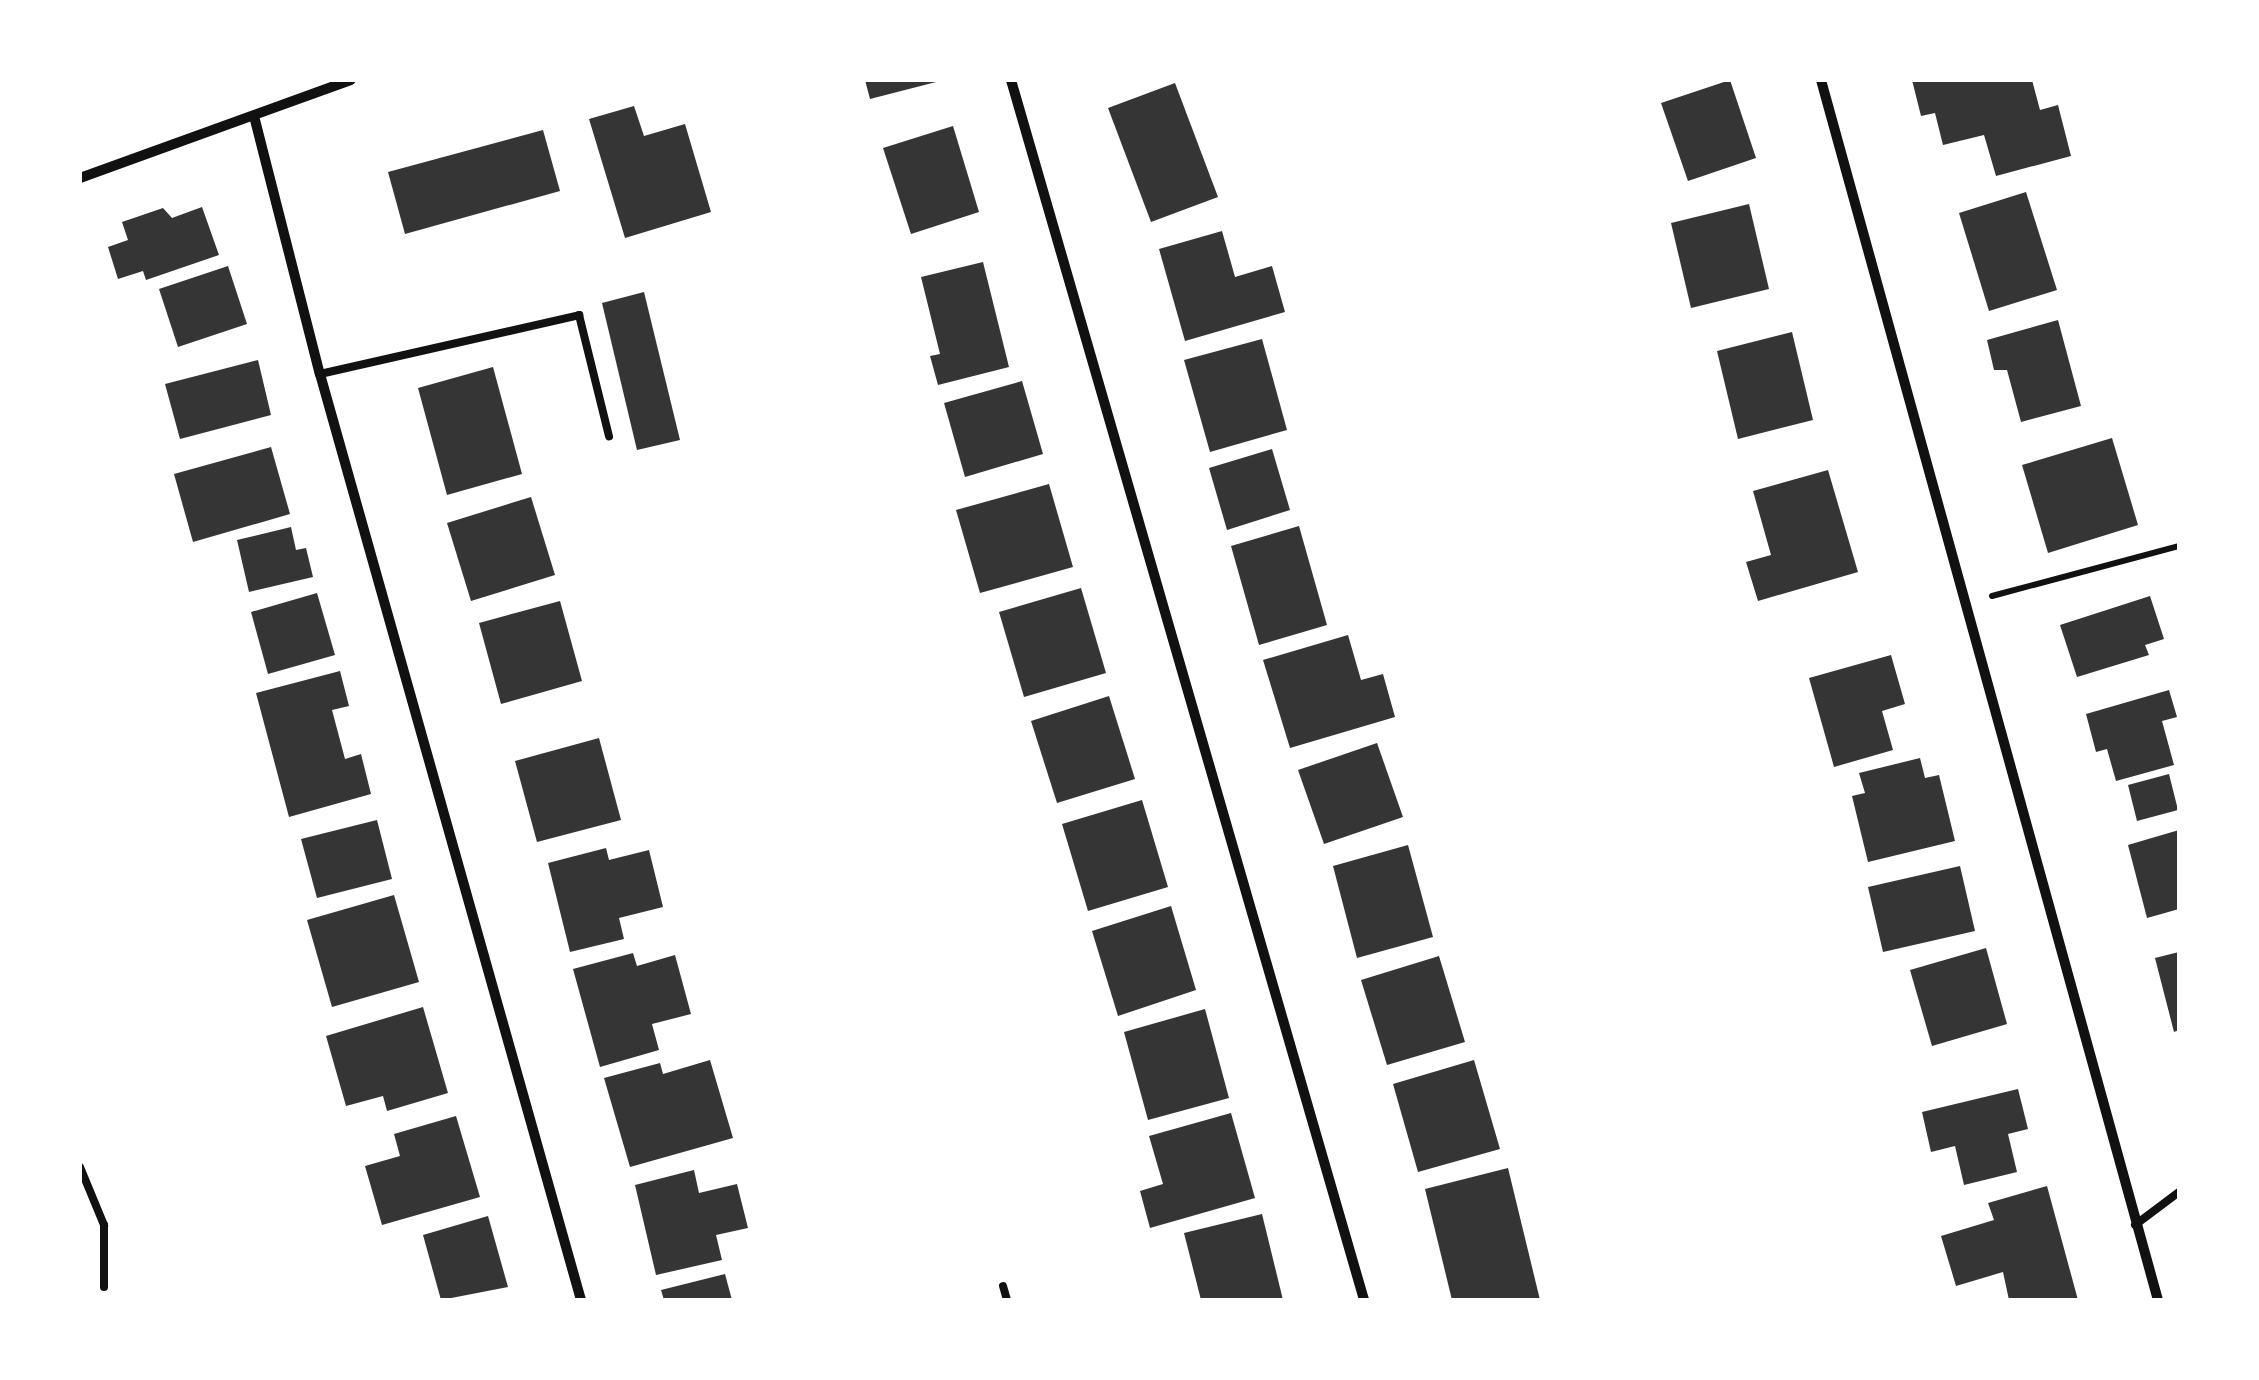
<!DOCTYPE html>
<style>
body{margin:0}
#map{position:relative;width:2259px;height:1380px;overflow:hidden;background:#fff;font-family:Montserrat,sans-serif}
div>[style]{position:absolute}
.building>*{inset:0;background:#353535}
.path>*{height:6px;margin:-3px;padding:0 3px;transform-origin:3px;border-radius:3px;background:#111}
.service>*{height:8px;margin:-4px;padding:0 4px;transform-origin:4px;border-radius:4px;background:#111}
.minor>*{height:10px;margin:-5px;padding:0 5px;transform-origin:5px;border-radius:5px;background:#111}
span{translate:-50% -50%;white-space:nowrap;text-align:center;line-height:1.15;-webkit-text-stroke:8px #fff;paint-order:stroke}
.frame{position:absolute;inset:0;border:82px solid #fff;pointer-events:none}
</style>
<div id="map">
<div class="building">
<div style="clip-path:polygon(865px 80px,939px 80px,940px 81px,870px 99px)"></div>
<div style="clip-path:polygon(1730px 80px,1756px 158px,1688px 181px,1661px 103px)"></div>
<div style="clip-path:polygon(1912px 80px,2032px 80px,2040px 110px,2058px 105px,2071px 156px,1996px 176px,1984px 135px,1943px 145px,1935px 113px,1921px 116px)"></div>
<div style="clip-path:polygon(1175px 83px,1218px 197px,1151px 222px,1108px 108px)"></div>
<div style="clip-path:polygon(634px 106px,644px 136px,685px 124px,711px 212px,625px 238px,589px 119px)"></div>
<div style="clip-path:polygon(953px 126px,979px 212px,911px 234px,883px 148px)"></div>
<div style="clip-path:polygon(543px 130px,560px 191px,405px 234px,388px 172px)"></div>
<div style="clip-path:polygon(2026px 192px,2057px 290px,1989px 311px,1959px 213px)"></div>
<div style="clip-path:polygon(1749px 204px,1769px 289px,1691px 308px,1671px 223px)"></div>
<div style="clip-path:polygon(202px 207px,219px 255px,146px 280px,143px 271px,118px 279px,108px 247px,128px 240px,122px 222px,163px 208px,172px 218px)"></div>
<div style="clip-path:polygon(1222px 231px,1235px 277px,1272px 266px,1285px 312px,1185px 341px,1159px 249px)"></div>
<div style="clip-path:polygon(983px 262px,1009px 367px,938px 385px,930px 356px,940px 354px,921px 277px)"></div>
<div style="clip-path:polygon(228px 266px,247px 324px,178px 347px,159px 289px)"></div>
<div style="clip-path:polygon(644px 292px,680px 440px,637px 450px,602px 303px)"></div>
<div style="clip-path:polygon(2058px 320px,2081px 406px,2021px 422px,2007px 370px,1994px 370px,1987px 340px)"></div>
<div style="clip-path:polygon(1792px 332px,1813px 420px,1738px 439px,1717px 351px)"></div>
<div style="clip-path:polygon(1262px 339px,1287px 430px,1210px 452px,1184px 360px)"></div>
<div style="clip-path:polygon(258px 360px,271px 415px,180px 439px,165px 384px)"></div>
<div style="clip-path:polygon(493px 367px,522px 474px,447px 495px,418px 388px)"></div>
<div style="clip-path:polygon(1022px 381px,1043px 454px,965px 477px,944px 403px)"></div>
<div style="clip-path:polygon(2112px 438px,2138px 525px,2048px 553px,2022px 465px)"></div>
<div style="clip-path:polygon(271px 447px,290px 514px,193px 542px,174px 474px)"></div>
<div style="clip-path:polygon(1272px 449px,1290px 510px,1227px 530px,1209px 468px)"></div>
<div style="clip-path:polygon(1828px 470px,1858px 572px,1758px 601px,1746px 562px,1771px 555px,1753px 491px)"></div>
<div style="clip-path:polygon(1049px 484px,1073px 567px,980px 593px,956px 510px)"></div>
<div style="clip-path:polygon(531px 497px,555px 575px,471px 601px,447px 523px)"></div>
<div style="clip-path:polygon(1299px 526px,1327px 625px,1259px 645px,1231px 546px)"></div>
<div style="clip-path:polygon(291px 527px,296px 550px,306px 548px,313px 577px,249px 592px,237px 540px)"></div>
<div style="clip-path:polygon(1081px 588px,1106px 673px,1024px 697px,999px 612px)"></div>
<div style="clip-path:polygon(317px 593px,335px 655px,268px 674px,251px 612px)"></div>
<div style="clip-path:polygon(2150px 596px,2164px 639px,2145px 645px,2149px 655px,2077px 677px,2060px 625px)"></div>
<div style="clip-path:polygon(560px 601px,582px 681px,501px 704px,479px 623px)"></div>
<div style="clip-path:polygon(1348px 635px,1361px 680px,1383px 674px,1395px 717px,1290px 748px,1263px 660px)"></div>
<div style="clip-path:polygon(1891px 655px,1905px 704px,1882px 711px,1893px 750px,1834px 767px,1809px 678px)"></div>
<div style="clip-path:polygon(340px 671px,349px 706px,332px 710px,345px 759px,361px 754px,371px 794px,289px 817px,256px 693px)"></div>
<div style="clip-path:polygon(2169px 690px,2177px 717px,2162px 721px,2174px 765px,2116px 781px,2107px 749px,2096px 752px,2086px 714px)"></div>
<div style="clip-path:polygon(1109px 696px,1135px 779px,1057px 803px,1031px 721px)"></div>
<div style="clip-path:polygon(599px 738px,621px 820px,537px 842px,515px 761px)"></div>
<div style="clip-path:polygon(1377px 743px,1403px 817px,1324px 844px,1298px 770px)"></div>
<div style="clip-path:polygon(1920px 758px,1925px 778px,1939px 775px,1955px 841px,1868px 862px,1852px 796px,1865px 793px,1859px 773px)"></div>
<div style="clip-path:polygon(2169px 774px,2178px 810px,2137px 821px,2128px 785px)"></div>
<div style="clip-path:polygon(1142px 800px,1168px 887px,1088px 911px,1062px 824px)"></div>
<div style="clip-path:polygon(377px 820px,392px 879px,317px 898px,301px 839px)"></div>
<div style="clip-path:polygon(2179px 830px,2179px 909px,2147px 918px,2128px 845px)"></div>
<div style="clip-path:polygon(1408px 845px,1433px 937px,1357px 958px,1333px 866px)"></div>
<div style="clip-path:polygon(606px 848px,609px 860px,649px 850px,663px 907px,619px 918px,624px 939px,570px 952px,548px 863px)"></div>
<div style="clip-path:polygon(1960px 866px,1975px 931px,1883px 952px,1868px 887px)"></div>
<div style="clip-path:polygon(394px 895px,419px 982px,332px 1007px,307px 920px)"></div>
<div style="clip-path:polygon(1171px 906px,1196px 990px,1118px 1016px,1092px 931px)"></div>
<div style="clip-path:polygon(1986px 948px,2007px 1024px,1932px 1046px,1910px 970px)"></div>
<div style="clip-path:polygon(2179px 952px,2179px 1030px,2174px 1032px,2155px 958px)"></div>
<div style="clip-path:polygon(633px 953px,637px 966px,675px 955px,691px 1014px,652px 1024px,659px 1050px,600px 1067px,573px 969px)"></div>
<div style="clip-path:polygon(1439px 956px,1465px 1042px,1387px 1065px,1361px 980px)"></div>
<div style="clip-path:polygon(423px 1007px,448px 1093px,387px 1111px,383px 1096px,346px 1106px,326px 1036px)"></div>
<div style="clip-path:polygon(1205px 1009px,1229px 1098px,1148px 1120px,1124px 1032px)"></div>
<div style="clip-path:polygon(710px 1060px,733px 1138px,630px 1167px,604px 1078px,660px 1063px,663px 1074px)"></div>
<div style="clip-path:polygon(1474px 1060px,1500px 1149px,1418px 1172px,1393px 1084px)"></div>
<div style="clip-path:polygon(2018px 1089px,2028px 1129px,2008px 1134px,2017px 1172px,1964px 1185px,1955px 1146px,1931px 1152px,1922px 1112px)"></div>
<div style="clip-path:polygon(1231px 1113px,1255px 1198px,1150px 1228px,1140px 1191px,1163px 1184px,1149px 1136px)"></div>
<div style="clip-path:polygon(456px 1116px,480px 1197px,382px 1225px,365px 1166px,400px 1156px,394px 1134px)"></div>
<div style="clip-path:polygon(1508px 1168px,1540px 1300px,1452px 1300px,1425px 1189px)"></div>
<div style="clip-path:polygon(694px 1170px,699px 1193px,737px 1184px,748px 1228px,716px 1235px,722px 1260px,656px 1275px,635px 1185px)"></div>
<div style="clip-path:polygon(2047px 1186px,2078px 1300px,2009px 1300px,2003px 1272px,1956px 1286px,1941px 1236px,1994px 1220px,1988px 1203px)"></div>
<div style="clip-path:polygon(1262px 1214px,1283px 1300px,1201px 1300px,1184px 1233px)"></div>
<div style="clip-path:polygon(488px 1216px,508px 1287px,441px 1300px,423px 1235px)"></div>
<div style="clip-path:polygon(725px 1274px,732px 1300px,664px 1300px,661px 1290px)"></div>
</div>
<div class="path">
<div style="left:1992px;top:596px;width:194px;rotate:-15deg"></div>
</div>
<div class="service">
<div style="left:320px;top:374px;width:266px;rotate:-12.8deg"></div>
<div style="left:579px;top:315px;width:125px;rotate:76.1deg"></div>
<div style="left:80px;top:1167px;width:63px;rotate:67.5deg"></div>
<div style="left:104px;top:1225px;width:62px;rotate:90deg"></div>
<div style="left:2135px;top:1225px;width:55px;rotate:-36.9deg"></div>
<div style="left:1003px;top:1286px;width:15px;rotate:74deg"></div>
</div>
<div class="minor">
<div style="left:1011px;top:80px;width:1270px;rotate:73.86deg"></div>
<div style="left:1821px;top:80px;width:1266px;rotate:74.56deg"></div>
<div style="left:254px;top:116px;width:266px;rotate:75.7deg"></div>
<div style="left:320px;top:374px;width:962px;rotate:74.26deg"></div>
<div style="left:80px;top:178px;width:288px;rotate:-19.9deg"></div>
</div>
<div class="frame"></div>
</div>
